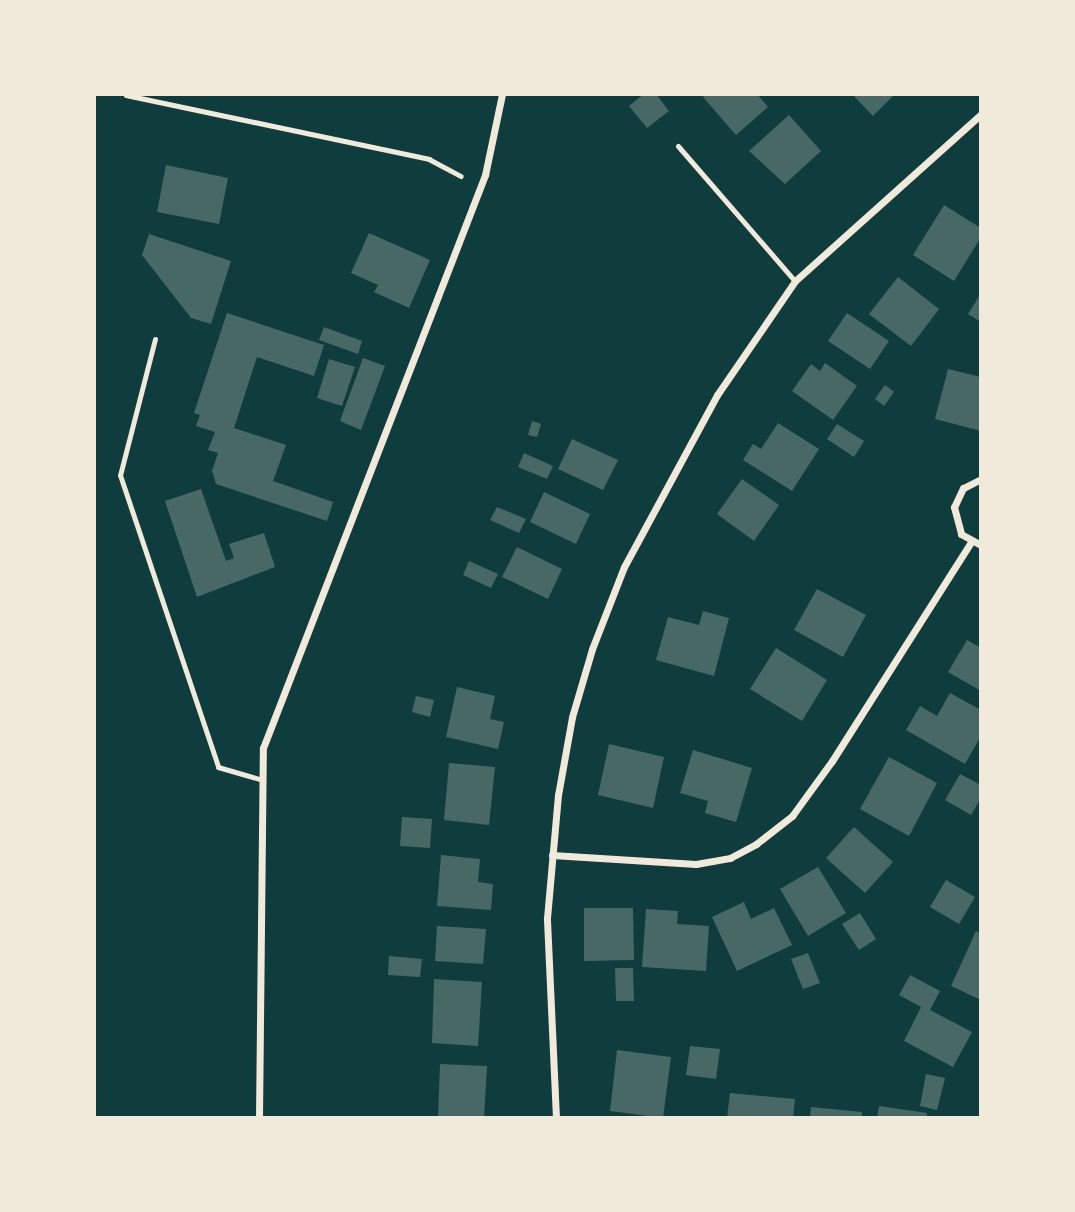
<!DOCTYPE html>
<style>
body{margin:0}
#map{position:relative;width:1075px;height:1212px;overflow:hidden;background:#0f3d3e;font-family:Signika,sans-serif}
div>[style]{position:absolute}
.building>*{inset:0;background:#486865}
.path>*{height:4.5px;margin:-2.25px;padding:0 2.25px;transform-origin:2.25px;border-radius:2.25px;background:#f1e9da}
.service>*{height:5px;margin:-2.5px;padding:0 2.5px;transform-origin:2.5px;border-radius:2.5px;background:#f1e9da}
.minor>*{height:7px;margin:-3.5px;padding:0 3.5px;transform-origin:3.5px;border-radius:3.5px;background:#f1e9da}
span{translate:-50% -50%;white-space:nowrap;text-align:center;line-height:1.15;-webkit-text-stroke:5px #f1e9da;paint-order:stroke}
.frame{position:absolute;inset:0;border:96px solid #f1e9da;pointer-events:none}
</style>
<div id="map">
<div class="building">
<div style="clip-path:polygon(644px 94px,656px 94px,669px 111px,647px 128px,629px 106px)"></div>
<div style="clip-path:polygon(706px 94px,757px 94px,768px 107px,736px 135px,703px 97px)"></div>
<div style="clip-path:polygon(852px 94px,895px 94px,873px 116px)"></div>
<div style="clip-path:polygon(789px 115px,821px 151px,785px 184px,749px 151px)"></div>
<div style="clip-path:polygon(166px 165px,228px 178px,219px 224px,157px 212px)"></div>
<div style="clip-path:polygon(944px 205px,981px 228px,981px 237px,954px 281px,913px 255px)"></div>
<div style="clip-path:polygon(369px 233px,430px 260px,409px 308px,374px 292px,378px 285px,351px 273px)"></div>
<div style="clip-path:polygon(149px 234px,231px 261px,211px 324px,191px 318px,142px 255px)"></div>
<div style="clip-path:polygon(898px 277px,939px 309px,911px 346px,869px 314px)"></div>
<div style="clip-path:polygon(981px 293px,981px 322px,968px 314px)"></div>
<div style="clip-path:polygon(227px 313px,324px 345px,314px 376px,257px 357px,234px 428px,286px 445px,273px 481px,333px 502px,327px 521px,216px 484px,212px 471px,218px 453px,208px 450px,215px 432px,196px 426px,200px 415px,194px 413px)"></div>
<div style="clip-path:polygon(847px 313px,889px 341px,870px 369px,828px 341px)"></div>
<div style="clip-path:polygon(324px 327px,362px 341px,358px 354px,319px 340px)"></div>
<div style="clip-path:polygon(363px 358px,385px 366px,361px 430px,340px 421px)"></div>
<div style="clip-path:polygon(329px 359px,355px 367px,342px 406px,317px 398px)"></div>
<div style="clip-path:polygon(825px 363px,857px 386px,833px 420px,792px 391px,811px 364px,820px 371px)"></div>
<div style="clip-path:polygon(948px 369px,981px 377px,981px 431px,935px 419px)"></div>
<div style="clip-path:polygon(885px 385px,894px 392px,884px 406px,875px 399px)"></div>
<div style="clip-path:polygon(532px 421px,541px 424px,537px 437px,528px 435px)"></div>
<div style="clip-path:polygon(778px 423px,819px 449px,792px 491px,743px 460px,753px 444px,761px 449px)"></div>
<div style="clip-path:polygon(837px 424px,864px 441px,854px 457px,827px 439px)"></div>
<div style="clip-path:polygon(572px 439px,618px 460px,603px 490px,558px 469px)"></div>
<div style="clip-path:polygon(524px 453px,553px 466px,547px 479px,518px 467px)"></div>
<div style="clip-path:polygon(742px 479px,779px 505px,754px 541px,717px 514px)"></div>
<div style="clip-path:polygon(201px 489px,226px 561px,234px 558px,229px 544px,264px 533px,275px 567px,197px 597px,165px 501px)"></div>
<div style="clip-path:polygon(544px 492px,590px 514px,576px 544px,530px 522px)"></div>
<div style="clip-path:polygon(497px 507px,526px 519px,519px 533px,490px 520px)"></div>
<div style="clip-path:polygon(517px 547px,562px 569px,548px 599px,502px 577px)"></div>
<div style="clip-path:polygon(469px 561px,498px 574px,491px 588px,463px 575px)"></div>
<div style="clip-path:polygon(817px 589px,866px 615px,843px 657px,794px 630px)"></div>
<div style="clip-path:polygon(703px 611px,729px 618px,714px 676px,656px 660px,668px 617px,699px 625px)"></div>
<div style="clip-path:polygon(967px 640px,981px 648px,981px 691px,948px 672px)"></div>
<div style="clip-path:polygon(776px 648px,827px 680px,802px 721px,750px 689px)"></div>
<div style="clip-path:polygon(457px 687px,495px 696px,490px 719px,504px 722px,498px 749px,446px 737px)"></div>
<div style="clip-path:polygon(950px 693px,981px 710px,981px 736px,965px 764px,906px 730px,920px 706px,937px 716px)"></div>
<div style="clip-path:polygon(416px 696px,434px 700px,430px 717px,412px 712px)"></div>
<div style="clip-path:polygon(609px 744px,664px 757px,653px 808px,598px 795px)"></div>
<div style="clip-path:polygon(693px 750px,752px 768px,736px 822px,705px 813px,708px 801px,680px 793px)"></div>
<div style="clip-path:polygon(889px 757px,937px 783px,909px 836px,860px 809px)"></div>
<div style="clip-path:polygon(449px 763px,495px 767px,489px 825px,444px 820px)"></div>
<div style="clip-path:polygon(960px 774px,981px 785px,981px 798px,971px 815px,945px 800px)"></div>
<div style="clip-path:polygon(402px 817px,432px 819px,430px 848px,400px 846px)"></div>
<div style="clip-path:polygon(854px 827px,893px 862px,865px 893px,826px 858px)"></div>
<div style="clip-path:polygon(441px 855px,480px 859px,478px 882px,493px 884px,491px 910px,437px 906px)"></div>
<div style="clip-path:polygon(818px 867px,846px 913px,808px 936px,780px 889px)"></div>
<div style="clip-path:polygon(946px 880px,975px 897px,959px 924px,930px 907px)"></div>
<div style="clip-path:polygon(744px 902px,751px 919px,774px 908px,792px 945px,737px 971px,712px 917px)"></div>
<div style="clip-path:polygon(584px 908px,633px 908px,634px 960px,584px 961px)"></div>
<div style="clip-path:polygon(646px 909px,678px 911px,677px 924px,709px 926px,706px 971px,642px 967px)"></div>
<div style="clip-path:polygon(860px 913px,876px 939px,859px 950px,842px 924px)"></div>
<div style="clip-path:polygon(437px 926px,486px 929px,483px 964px,435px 961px)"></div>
<div style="clip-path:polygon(976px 931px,981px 933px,981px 1000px,951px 986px)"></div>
<div style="clip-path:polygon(808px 953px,820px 983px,803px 989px,791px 959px)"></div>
<div style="clip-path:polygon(389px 956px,422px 959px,420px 977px,388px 975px)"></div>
<div style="clip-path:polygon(615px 968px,633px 968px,634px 1001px,616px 1001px)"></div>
<div style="clip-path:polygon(910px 975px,940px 991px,930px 1010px,972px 1032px,953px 1067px,904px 1041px,921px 1007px,899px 995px)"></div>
<div style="clip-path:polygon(434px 979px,482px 982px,478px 1046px,432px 1043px)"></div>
<div style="clip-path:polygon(690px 1046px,720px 1049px,716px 1079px,686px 1075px)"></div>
<div style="clip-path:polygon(617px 1050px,671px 1057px,663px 1118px,610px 1111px)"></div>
<div style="clip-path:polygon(440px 1064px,487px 1066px,484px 1118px,438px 1118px)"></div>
<div style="clip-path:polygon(926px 1074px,945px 1078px,937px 1110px,920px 1106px)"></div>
<div style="clip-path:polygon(730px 1093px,795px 1099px,793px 1118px,727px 1118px)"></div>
<div style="clip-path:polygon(879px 1106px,927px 1113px,927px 1118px,877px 1118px)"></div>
<div style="clip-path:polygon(811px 1107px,862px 1112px,862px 1118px,810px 1118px)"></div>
</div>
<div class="path">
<div style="left:126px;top:95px;width:310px;rotate:11.9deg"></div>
<div style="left:429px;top:159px;width:36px;rotate:28deg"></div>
</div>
<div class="service">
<div style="left:678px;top:146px;width:179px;rotate:49.1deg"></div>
<div style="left:155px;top:339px;width:140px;rotate:104.4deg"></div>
<div style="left:120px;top:475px;width:308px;rotate:71.4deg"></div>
<div style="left:218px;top:767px;width:47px;rotate:16.1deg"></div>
</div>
<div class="minor">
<div style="left:981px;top:479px;width:20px;rotate:153deg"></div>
<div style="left:963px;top:488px;width:21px;rotate:115deg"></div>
<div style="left:954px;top:507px;width:28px;rotate:75deg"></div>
<div style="left:961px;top:534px;width:23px;rotate:29deg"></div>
<div style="left:552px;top:855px;width:144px;rotate:3.6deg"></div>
<div style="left:696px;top:864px;width:35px;rotate:-10deg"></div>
<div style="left:730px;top:858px;width:30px;rotate:-28deg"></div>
<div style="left:756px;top:844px;width:46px;rotate:-37.9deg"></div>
<div style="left:792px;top:816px;width:68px;rotate:-54deg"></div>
<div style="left:832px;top:761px;width:259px;rotate:-57.6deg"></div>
<div style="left:259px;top:1118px;width:370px;rotate:-89.4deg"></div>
<div style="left:263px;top:748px;width:615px;rotate:-68.82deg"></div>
<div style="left:485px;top:175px;width:83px;rotate:-78.1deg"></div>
<div style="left:556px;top:1118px;width:200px;rotate:-92.6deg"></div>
<div style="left:547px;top:918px;width:123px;rotate:-84.9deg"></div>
<div style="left:558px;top:795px;width:79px;rotate:-79.8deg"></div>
<div style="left:572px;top:717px;width:71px;rotate:-73.6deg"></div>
<div style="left:592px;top:649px;width:88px;rotate:-68.7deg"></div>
<div style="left:624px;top:567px;width:196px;rotate:-61.6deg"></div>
<div style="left:717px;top:395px;width:138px;rotate:-55.6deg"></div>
<div style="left:795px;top:281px;width:250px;rotate:-41.9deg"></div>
</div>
<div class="frame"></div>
</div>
